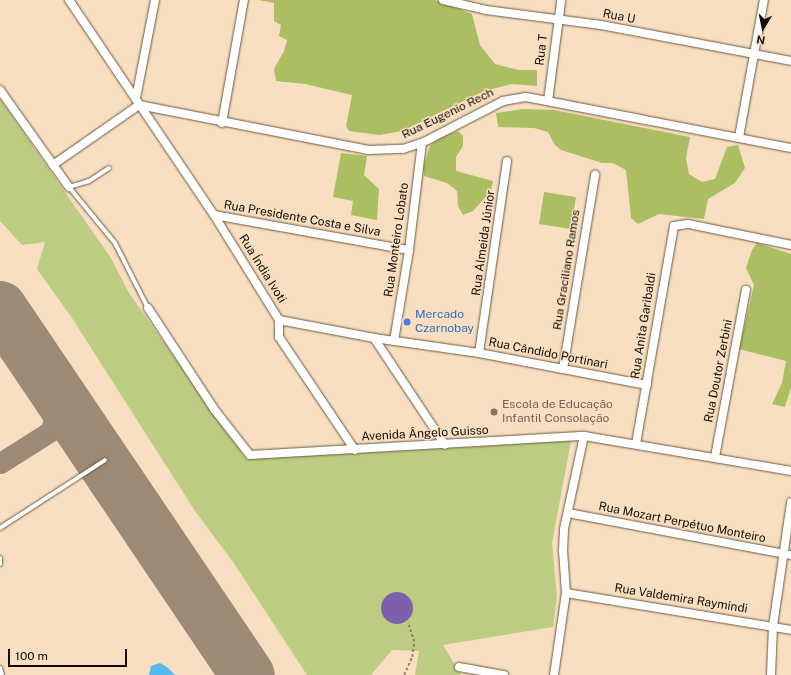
<!DOCTYPE html>
<meta charset="utf-8">
<style>
body{margin:0}
#map{position:relative;width:791px;height:675px;overflow:hidden;background:#f8dfc1;font-family:"Public Sans",sans-serif}
div>[style]{position:absolute}
.green>*{inset:0;background:#bccc82}
.forest>*{inset:0;background:#abbe62}
.water>*{inset:0;background:#55baed}
.taxiway>*{height:21px;margin:-10.5px;padding:0 10.5px;transform-origin:10.5px;border-radius:10.5px;background:#9c8a76}
.runway>*{height:54px;margin:-27px;padding:0 27px;transform-origin:27px;border-radius:27px;background:#9c8a76}
.building>*{inset:0;background:#7d60ac}
.round{border-radius:50%}
.path>*{height:1.5px;margin-top:-0.75px;transform-origin:0;background:repeating-linear-gradient(90deg,#95836f 0 3px,transparent 0 5px)}
.roads{filter:drop-shadow(0 0 1px #6d583e) drop-shadow(0 0 1px #6d583e)}
.service>*{height:4px;margin:-2px;padding:0 2px;transform-origin:2px;border-radius:2px;background:#fff}
.minor>*{height:8px;margin:-4px;padding:0 4px;transform-origin:4px;border-radius:4px;background:#fff}
.dots>*{width:11px;height:11px;translate:-50% -50%;box-sizing:border-box;border:2px solid #f8dfc1;border-radius:50%}
span{translate:-50% -50%;white-space:nowrap;text-align:center;line-height:1.15;-webkit-text-stroke:3px #f8dfc1;paint-order:stroke}
.street-label{font-size:12px;color:#140c04}
.shop-label{font-size:12px;color:#366cbe}
.left{translate:0 -50%;text-align:left}
.education-label{font-size:12px;color:#785e54}
.north{position:absolute;left:743px;top:8px;width:40px;height:40px;-webkit-text-stroke:3px #f8dfc1;paint-order:stroke;rotate:190deg;font-size:11px;font-weight:700;line-height:16px;text-align:center;color:#140c04}
.north::after{content:'';display:block;margin:auto;width:14px;height:18px;background:#140c04;clip-path:polygon(50% 0,100% 100%,50% 72%,0 100%)}
.scale{position:absolute;left:8px;top:649px;width:119px;height:18px;box-sizing:border-box;border:2px solid #140c04;border-top:0;padding-left:5px;font-size:12px;line-height:14px;white-space:nowrap;color:#140c04;-webkit-text-stroke:3px #f8dfc1;paint-order:stroke}
</style>
<div id="map">
<div class="green">
<div style="clip-path:polygon(0 99px,111px 258px,129px 293px,246px 459px,571px 441px,552px 543px,557px 596px,553px 627px,443px 645px,461px 675px,415px 675px,419px 651px,392px 650px,371px 675px,307px 675px,233px 562px,195px 511px,72px 318px,37px 269px,45px 242px,22px 245px,0 221px)"></div>
</div>
<div class="forest">
<div style="clip-path:polygon(259px 0,435px 0,472px 14px,480px 45px,495px 64px,519px 70px,537px 70px,537px 86px,512px 84px,484px 91px,402px 131px,379px 135px,349px 131px,346px 126px,352px 95px,305px 84px,276px 81px,274px 69px,284px 51px,287px 40px,279px 36px,281px 25px,274px 21px,274px 3px)"></div>
<div style="clip-path:polygon(523px 109px,554px 110px,690px 137px,686px 158px,689px 174px,702px 182px,715px 179px,727px 147px,738px 145px,745px 168px,735px 183px,708px 199px,704px 219px,659px 214px,638px 224px,631px 218px,626px 170px,613px 163px,602px 163px,561px 150px,555px 145px,548px 132px,534px 128px,498px 127px,496px 113px)"></div>
<div style="clip-path:polygon(458px 131px,463px 136px,463px 146px,456px 157px,456px 171px,493px 181px,491px 191px,473px 211px,463px 215px,458px 206px,457px 191px,447px 183px,424px 176px,423px 167px,430px 146px,437px 139px)"></div>
<div style="clip-path:polygon(341px 153px,367px 156px,364px 175px,379px 189px,377px 220px,351px 215px,353px 201px,333px 197px)"></div>
<div style="clip-path:polygon(544px 192px,576px 197px,571px 229px,539px 224px)"></div>
<div style="clip-path:polygon(757px 243px,791px 254px,791px 387px,785px 407px,772px 404px,782px 383px,786px 361px,739px 349px,754px 285px,746px 268px,752px 250px)"></div>
</div>
<div class="water">
<div style="clip-path:polygon(160px 663px,167px 667px,175px 675px,149px 675px,151px 666px)"></div>
</div>
<div class="taxiway">
<div style="left:50px;top:431px;width:24px;rotate:-68deg"></div>
<div style="left:59px;top:409px;width:20px;rotate:-101deg"></div>
<div style="left:0;top:463px;width:64px;rotate:-32.2deg"></div>
<div style="left:54px;top:429px;width:17px"></div>
<div style="left:71px;top:429px;width:21px;rotate:28deg"></div>
</div>
<div class="runway">
<div style="left:0;top:308px;width:443px;rotate:56deg"></div>
</div>
<div class="building">
<div class="round" style="left:381px;top:592px;width:32px;height:32px"></div>
</div>
<div class="path">
<div style="left:404px;top:675px;width:20px;rotate:-66deg"></div>
<div style="left:412px;top:657px;width:15px;rotate:-82deg"></div>
<div style="left:414px;top:642px;width:20px;rotate:-108deg"></div>
</div>
<div class="roads">
<div class="service">
<div style="left:109px;top:168px;width:24px;rotate:147deg"></div>
<div style="left:89px;top:181px;width:21px;rotate:163deg"></div>
<div style="left:69px;top:187px;width:72px;rotate:50.6deg"></div>
<div style="left:115px;top:243px;width:73px;rotate:63.1deg"></div>
<div style="left:0;top:528px;width:125px;rotate:-32.9deg"></div>
<div style="left:0;top:558px;width:6px;rotate:90deg"></div>
<div style="left:0;top:668px;width:7px;rotate:74deg"></div>
</div>
<div class="minor">
<div style="left:69px;top:0;width:259px;rotate:56deg"></div>
<div style="left:214px;top:215px;width:123px;rotate:58.2deg"></div>
<div style="left:279px;top:320px;width:17px;rotate:90deg"></div>
<div style="left:279px;top:337px;width:136px;rotate:56.1deg"></div>
<div style="left:443px;top:0;width:44px;rotate:13.1deg"></div>
<div style="left:486px;top:10px;width:116px;rotate:7.4deg"></div>
<div style="left:601px;top:25px;width:193px;rotate:10.7deg"></div>
<div style="left:0;top:90px;width:119px;rotate:54.6deg"></div>
<div style="left:136px;top:98px;width:100px;rotate:-79deg"></div>
<div style="left:548px;top:101px;width:100px;rotate:-82.5deg"></div>
<div style="left:139px;top:105px;width:234px;rotate:11.1deg"></div>
<div style="left:369px;top:150px;width:34px;rotate:-2deg"></div>
<div style="left:403px;top:149px;width:20px;rotate:-18deg"></div>
<div style="left:422px;top:143px;width:91px;rotate:-27.4deg"></div>
<div style="left:503px;top:101px;width:23px;rotate:-10deg"></div>
<div style="left:526px;top:97px;width:270px;rotate:10.9deg"></div>
<div style="left:222px;top:123px;width:125px;rotate:-79.9deg"></div>
<div style="left:739px;top:137px;width:139px;rotate:-79.7deg"></div>
<div style="left:53px;top:165px;width:105px;rotate:-34.9deg"></div>
<div style="left:214px;top:215px;width:198px;rotate:10.2deg"></div>
<div style="left:148px;top:308px;width:121px;rotate:56.8deg"></div>
<div style="left:214px;top:409px;width:58px;rotate:52deg"></div>
<div style="left:250px;top:455px;width:335px;rotate:-3.3deg"></div>
<div style="left:584px;top:436px;width:210px;rotate:9.6deg"></div>
<div style="left:279px;top:320px;width:97px;rotate:10.7deg"></div>
<div style="left:374px;top:338px;width:106px;rotate:8.1deg"></div>
<div style="left:479px;top:353px;width:171px;rotate:10.8deg"></div>
<div style="left:374px;top:338px;width:128px;rotate:56.4deg"></div>
<div style="left:394px;top:341px;width:92px;rotate:-80.6deg"></div>
<div style="left:409px;top:250px;width:108px;rotate:-83.1deg"></div>
<div style="left:479px;top:353px;width:194px;rotate:-81.7deg"></div>
<div style="left:563px;top:369px;width:197px;rotate:-80.6deg"></div>
<div style="left:636px;top:444px;width:221px;rotate:-80.1deg"></div>
<div style="left:674px;top:226px;width:14px;rotate:-8deg"></div>
<div style="left:688px;top:224px;width:105px;rotate:11.5deg"></div>
<div style="left:715px;top:457px;width:170px;rotate:-79.5deg"></div>
<div style="left:568px;top:513px;width:227px;rotate:10.7deg"></div>
<div style="left:566px;top:593px;width:228px;rotate:9.3deg"></div>
<div style="left:459px;top:667px;width:46px;rotate:10.1deg"></div>
<div style="left:554px;top:675px;width:83px;rotate:-81.7deg"></div>
<div style="left:566px;top:593px;width:43px;rotate:-94deg"></div>
<div style="left:563px;top:550px;width:21px;rotate:-87deg"></div>
<div style="left:564px;top:529px;width:95px;rotate:-77.9deg"></div>
<div style="left:771px;top:675px;width:49px;rotate:-87.7deg"></div>
<div style="left:773px;top:626px;width:125px;rotate:-81.7deg"></div>
</div>
</div>
<div class="dots">
<div style="left:407px;top:322px;background:#3f7fe0"></div>
<div style="left:494px;top:412px;background:#8d6e63"></div>
</div>
<div class="street-label">
<span style="left:619px;top:17px;rotate:11deg">Rua U</span>
<span style="left:542px;top:50px;rotate:-83deg">Rua T</span>
<span style="left:448px;top:114px;rotate:-26deg">Rua Eugenio Rech</span>
<span style="left:302px;top:219px;rotate:10deg">Rua Presidente Costa e Silva</span>
<span style="left:397px;top:240px;rotate:-82deg">Rua Monteiro Lobato</span>
<span style="left:484px;top:243px;rotate:-82deg">Rua Almeida Júnior</span>
<span style="left:262px;top:269px;rotate:58deg">Rua Índia Ivoti</span>
<span style="left:567px;top:270px;rotate:-81deg">Rua Graciliano Ramos</span>
<span style="left:644px;top:326px;rotate:-81deg">Rua Anita Garibaldi</span>
<span style="left:548px;top:354px;rotate:11deg">Rua Cândido Portinari</span>
<span style="left:719px;top:371px;rotate:-79deg">Rua Doutor Zerbini</span>
<span style="left:425px;top:434px;rotate:-3deg">Avenida Ângelo Guisso</span>
<span style="left:682px;top:523px;rotate:11deg">Rua Mozart Perpétuo Monteiro</span>
<span style="left:681px;top:599px;rotate:9deg">Rua Valdemira Raymindi</span>
</div>
<div class="shop-label">
<span class="left" style="left:415px;top:322px">Mercado<br>Czarnobay</span>
</div>
<div class="education-label">
<span class="left" style="left:502px;top:412px">Escola de Educação<br>Infantil Consolação</span>
</div>
<div class="north">N</div>
<div class="scale">100 m</div>
</div>
